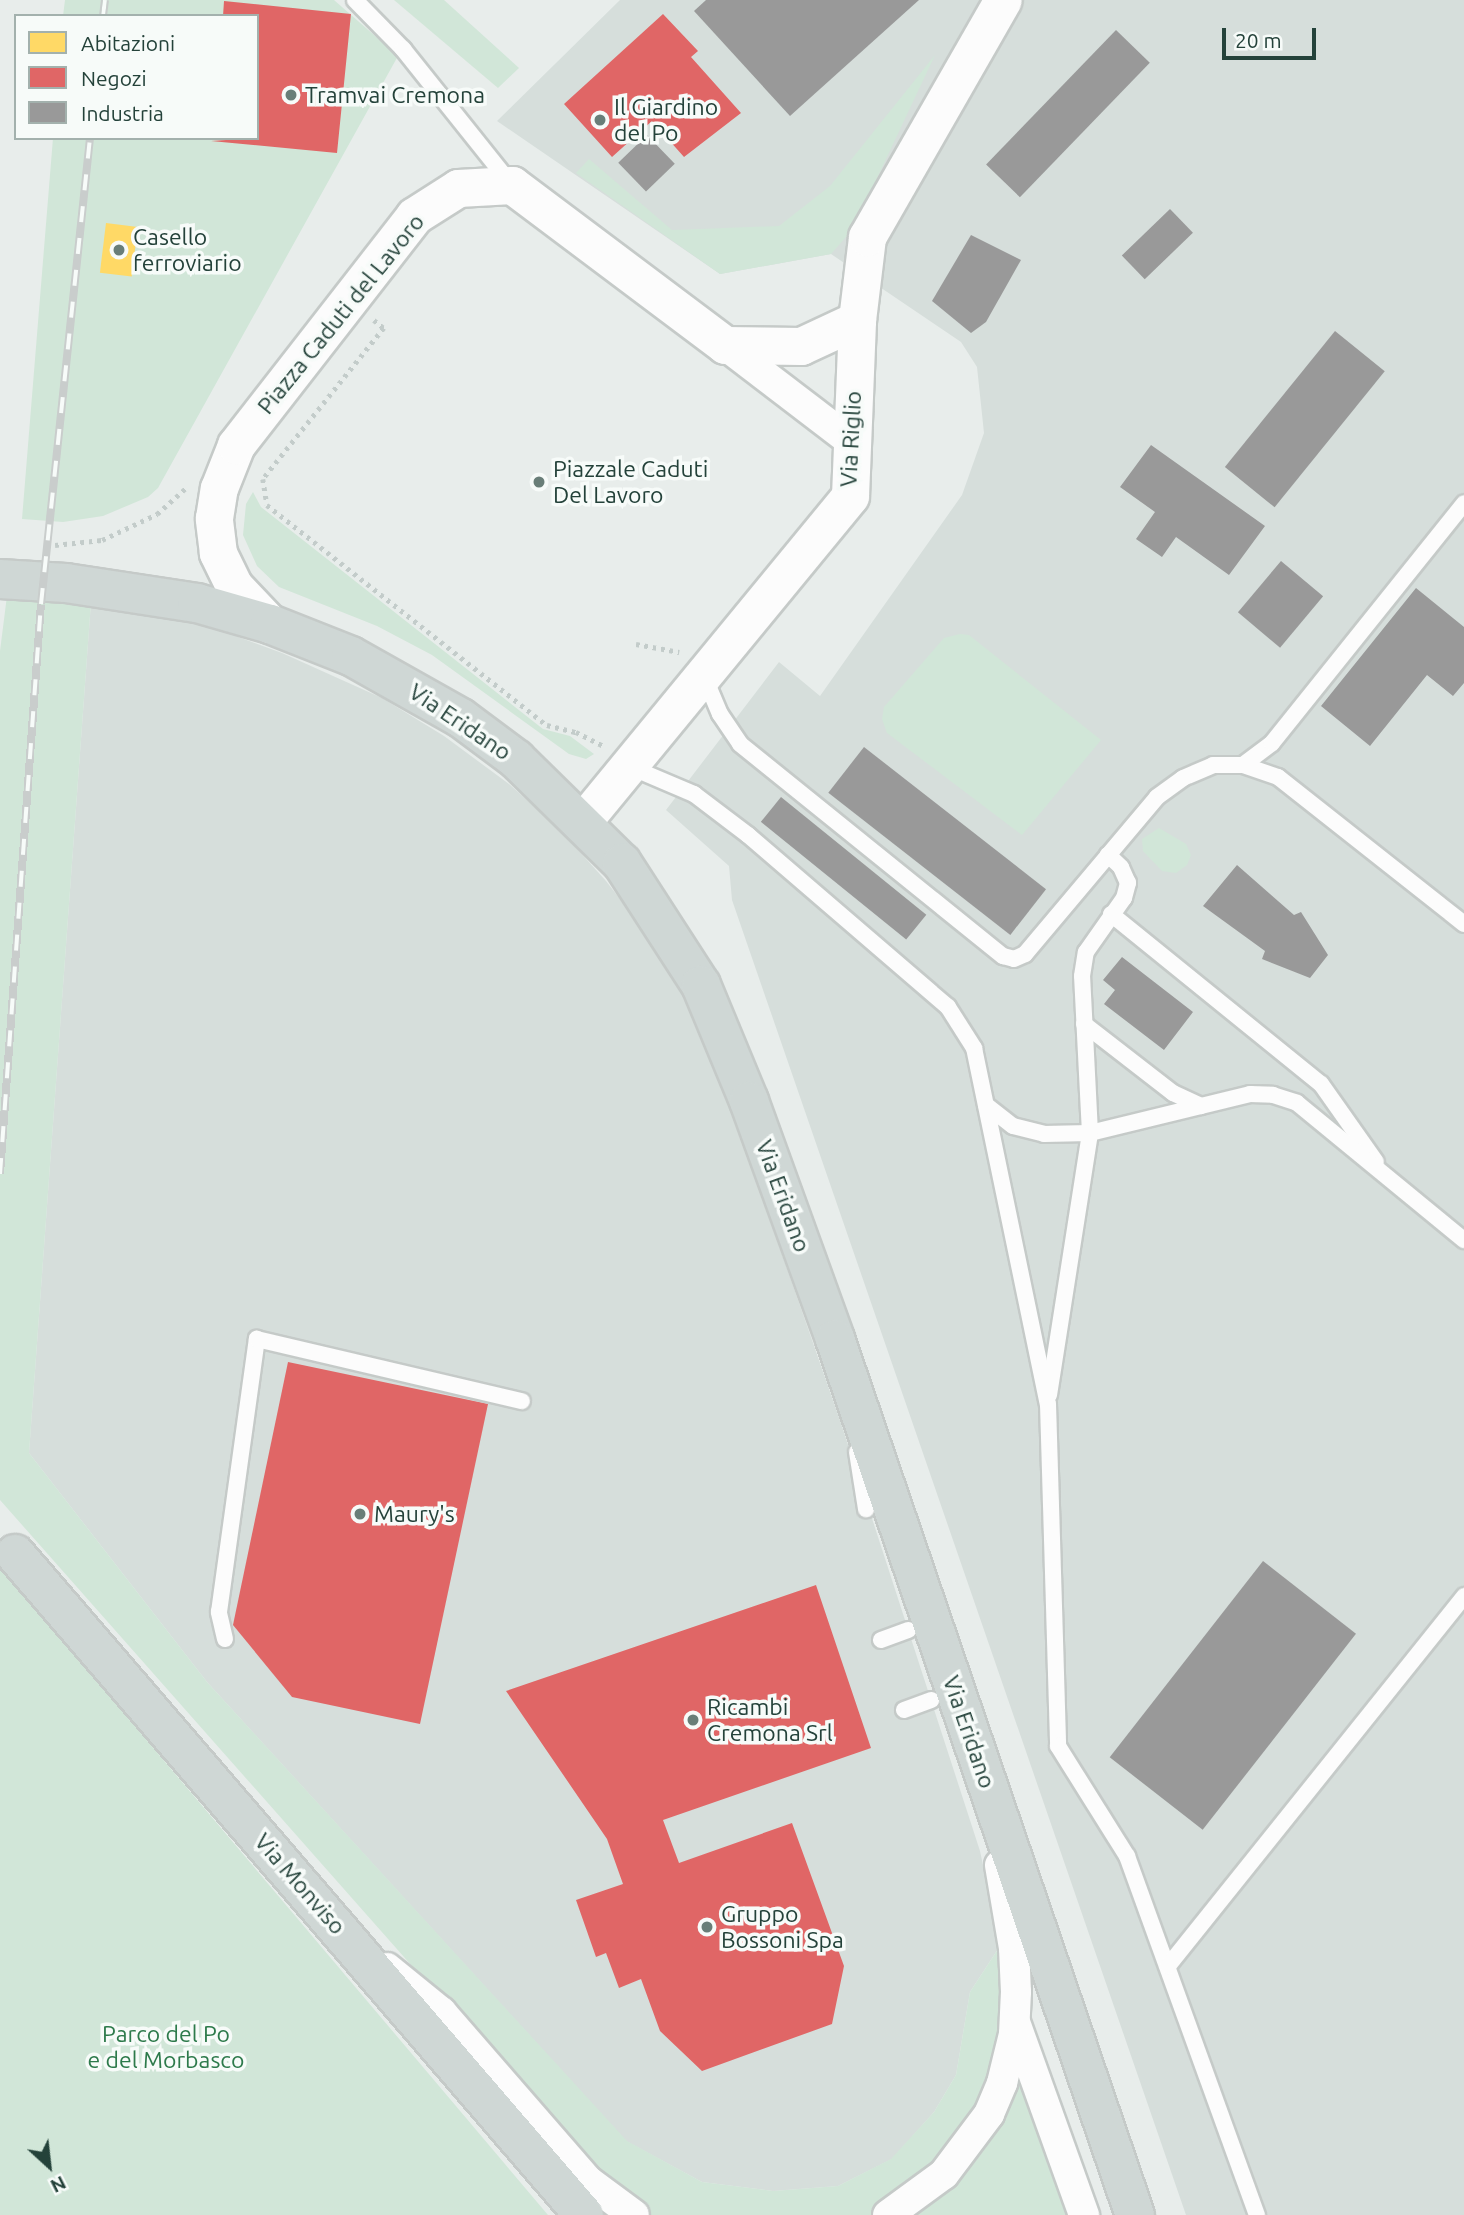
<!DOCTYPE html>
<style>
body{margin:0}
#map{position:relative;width:1464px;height:2215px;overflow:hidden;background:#e8edeb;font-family:Ubuntu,sans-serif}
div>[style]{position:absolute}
.built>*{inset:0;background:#d6dedb}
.green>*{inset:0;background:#d1e6d8}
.homes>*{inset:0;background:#ffd966;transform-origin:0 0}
.shops>*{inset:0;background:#e06666}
.industry>*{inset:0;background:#999;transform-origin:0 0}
.path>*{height:4.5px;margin-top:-2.25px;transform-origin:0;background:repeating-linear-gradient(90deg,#c3ccca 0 3.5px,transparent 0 8.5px)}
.roads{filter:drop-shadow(2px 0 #c5cac8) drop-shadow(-2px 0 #c5cac8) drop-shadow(0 2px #c5cac8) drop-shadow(0 -2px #c5cac8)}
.service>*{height:16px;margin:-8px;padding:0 8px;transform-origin:8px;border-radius:8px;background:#fcfcfc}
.minor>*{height:30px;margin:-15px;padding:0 15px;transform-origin:15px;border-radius:15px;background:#fcfcfc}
.tertiary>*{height:37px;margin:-18.5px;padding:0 18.5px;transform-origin:18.5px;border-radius:18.5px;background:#fcfcfc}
.primary>*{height:38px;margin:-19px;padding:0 19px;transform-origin:19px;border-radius:19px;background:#cfd7d5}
.rail>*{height:8px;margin-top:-4px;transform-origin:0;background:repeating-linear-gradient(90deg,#f7fbf9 0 16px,#c9cdcc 0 32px);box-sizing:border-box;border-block:2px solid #c9cdcc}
.dots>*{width:19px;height:19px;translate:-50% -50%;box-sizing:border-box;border:4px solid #f7fbf9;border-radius:50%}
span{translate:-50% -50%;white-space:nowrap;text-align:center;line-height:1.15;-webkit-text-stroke:7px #f7fbf9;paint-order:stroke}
.poi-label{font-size:23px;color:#24423a}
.left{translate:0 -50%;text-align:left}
.street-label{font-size:23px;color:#24423a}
.park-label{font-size:23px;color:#2d7a4b}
.legend{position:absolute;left:14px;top:14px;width:245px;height:126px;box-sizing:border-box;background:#f7fbf9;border:2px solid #a3b1ad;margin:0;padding:9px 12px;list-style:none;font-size:21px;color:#24423a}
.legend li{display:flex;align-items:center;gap:14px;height:35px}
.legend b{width:35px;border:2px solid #a3b1ad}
.north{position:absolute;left:14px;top:2131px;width:70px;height:70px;-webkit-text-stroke:5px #f7fbf9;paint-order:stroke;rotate:153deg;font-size:19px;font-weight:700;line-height:28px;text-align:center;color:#24423a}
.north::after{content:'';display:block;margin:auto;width:24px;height:32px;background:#24423a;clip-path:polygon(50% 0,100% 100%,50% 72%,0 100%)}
.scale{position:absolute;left:1222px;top:28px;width:94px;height:32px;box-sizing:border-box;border:4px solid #24423a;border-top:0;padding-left:9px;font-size:21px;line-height:24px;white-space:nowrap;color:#24423a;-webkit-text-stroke:5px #f7fbf9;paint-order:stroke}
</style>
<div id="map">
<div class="built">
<i style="clip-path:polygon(620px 0,1464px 0,1464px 2215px,1186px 2215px,732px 900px,729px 866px,666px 810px,779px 662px,820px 696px,962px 495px,984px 433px,977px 367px,961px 342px,831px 254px,720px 274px,497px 121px)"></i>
<i style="clip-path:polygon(91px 602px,168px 611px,282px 653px,382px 698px,444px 736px,509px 784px,560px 830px,606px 881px,689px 988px,841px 1423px,980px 1851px,1000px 1946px,970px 1992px,956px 2075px,934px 2112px,892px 2159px,838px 2186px,773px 2191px,702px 2182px,626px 2141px,207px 1682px,29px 1453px)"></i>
</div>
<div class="green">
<i style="clip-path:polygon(65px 0,334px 0,398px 56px,158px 488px,148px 497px,103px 516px,63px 522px,22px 519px,53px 138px,257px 138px,257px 16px,63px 16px)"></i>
<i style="clip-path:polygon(394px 0,444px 0,519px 68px,498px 88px)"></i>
<i style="clip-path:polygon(935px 55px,853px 229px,831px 254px,720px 274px,576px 173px,589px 159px,672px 230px,779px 226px,830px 186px)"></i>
<i style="clip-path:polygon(253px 492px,261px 507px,543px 729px,570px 736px,594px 754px,586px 759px,569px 754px,432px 655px,377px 626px,279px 587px,257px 566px,243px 535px,246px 504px)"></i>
<i style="clip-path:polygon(10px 572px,91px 602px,29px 1453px,207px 1682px,627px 2141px,702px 2182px,773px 2191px,838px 2186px,891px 2159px,934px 2112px,956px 2075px,970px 1992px,1000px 1946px,1082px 2215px,632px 2215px,0 1500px,0 651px)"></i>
<i style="clip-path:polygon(960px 634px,969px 635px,1101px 740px,1022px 835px,887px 733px,882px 719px,884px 707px,944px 638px)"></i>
<i style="clip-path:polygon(1159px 828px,1186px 844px,1191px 855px,1187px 865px,1176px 873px,1162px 871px,1143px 851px,1142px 839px)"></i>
<i style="clip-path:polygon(0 1569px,73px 1653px,548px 2215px,0 2215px)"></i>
</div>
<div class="homes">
<i style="left:106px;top:223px;width:32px;height:50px;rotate:7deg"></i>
</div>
<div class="shops">
<i style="clip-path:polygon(224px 1px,351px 14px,337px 153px,211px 141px,257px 138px,257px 16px,223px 16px)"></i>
<i style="clip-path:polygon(663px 14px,698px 51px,691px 57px,741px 113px,684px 157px,652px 121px,612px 157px,564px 104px)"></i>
<i style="clip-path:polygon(288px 1362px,488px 1404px,420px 1724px,292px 1697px,233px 1625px)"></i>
<i style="clip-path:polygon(816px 1585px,871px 1748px,663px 1820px,679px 1863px,792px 1823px,844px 1966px,832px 2024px,702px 2071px,660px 2031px,641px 1979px,619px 1988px,606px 1953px,596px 1957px,576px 1900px,623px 1884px,618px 1870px,607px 1839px,506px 1691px)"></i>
</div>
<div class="industry">
<i style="clip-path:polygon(706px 0,919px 0,790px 116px,694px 11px)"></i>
<i style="left:1116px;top:30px;width:47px;height:187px;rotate:44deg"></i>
<i style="left:647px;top:135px;width:40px;height:40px;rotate:46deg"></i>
<i style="left:1170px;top:209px;width:33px;height:67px;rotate:46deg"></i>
<i style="clip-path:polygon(971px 235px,1021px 260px,986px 322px,971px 333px,932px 301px)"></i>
<i style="left:1335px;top:331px;width:64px;height:175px;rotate:39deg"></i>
<i style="clip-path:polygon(1151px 445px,1265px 526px,1229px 575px,1176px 537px,1162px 557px,1136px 539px,1155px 512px,1120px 487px)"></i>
<i style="left:1281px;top:561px;width:55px;height:67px;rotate:40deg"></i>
<i style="clip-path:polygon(1416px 588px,1464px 627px,1464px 683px,1453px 696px,1427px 675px,1370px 746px,1321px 706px)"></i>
<i style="left:864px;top:747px;width:231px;height:58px;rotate:38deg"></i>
<i style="left:781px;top:797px;width:187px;height:32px;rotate:39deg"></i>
<i style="clip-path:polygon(1237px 865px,1294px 915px,1301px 912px,1328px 955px,1310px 978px,1262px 959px,1265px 951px,1203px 906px)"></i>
<i style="clip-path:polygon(1122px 957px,1193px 1012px,1164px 1050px,1104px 1004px,1115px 990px,1103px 980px)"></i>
<i style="left:1263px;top:1561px;width:118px;height:249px;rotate:38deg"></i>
</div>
<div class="path">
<i style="left:374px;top:320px;width:13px;rotate:39deg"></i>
<i style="left:384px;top:328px;width:193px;rotate:128.7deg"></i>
<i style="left:263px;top:479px;width:26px;rotate:81deg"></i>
<i style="left:267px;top:505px;width:356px;rotate:38.2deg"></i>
<i style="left:547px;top:725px;width:30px;rotate:14deg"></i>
<i style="left:576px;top:732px;width:30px;rotate:27deg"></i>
<i style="left:55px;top:545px;width:47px;rotate:-6.1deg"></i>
<i style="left:102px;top:540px;width:61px;rotate:-25.3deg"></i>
<i style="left:157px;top:514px;width:38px;rotate:-42deg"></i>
<i style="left:636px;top:644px;width:44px;rotate:10.5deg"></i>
</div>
<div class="roads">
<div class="service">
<i style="left:355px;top:0;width:69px;rotate:45.6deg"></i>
<i style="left:403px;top:49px;width:170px;rotate:51.4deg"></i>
<i style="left:704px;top:676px;width:41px;rotate:67.2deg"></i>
<i style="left:720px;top:714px;width:36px;rotate:56deg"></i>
<i style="left:740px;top:744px;width:338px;rotate:38.9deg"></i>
<i style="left:1003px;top:956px;width:11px;rotate:15deg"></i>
<i style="left:1014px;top:959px;width:12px;rotate:-24deg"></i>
<i style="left:1025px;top:954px;width:205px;rotate:-49.9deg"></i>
<i style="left:1157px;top:797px;width:32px;rotate:-36deg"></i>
<i style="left:1183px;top:778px;width:33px;rotate:-23deg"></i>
<i style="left:1213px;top:765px;width:30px"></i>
<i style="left:1243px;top:765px;width:37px;rotate:19deg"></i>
<i style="left:1278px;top:777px;width:237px;rotate:38.3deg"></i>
<i style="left:1243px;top:765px;width:36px;rotate:-37deg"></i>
<i style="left:1272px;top:743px;width:307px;rotate:-51.3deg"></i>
<i style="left:628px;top:766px;width:72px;rotate:23deg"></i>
<i style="left:694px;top:794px;width:68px;rotate:37.2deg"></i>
<i style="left:748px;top:835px;width:264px;rotate:40.7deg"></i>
<i style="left:948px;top:1007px;width:49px;rotate:57.6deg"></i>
<i style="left:974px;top:1048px;width:364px;rotate:78.3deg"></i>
<i style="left:1048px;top:1404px;width:342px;rotate:88.3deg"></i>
<i style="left:1058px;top:1746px;width:130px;rotate:57.9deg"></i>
<i style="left:1127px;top:1856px;width:382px;rotate:70.1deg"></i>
<i style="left:1111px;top:914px;width:270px;rotate:39deg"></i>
<i style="left:1321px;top:1084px;width:95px;rotate:54.8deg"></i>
<i style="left:1084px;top:1024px;width:113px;rotate:37.8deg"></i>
<i style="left:1173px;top:1093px;width:31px;rotate:25deg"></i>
<i style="left:986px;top:1105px;width:34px;rotate:38deg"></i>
<i style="left:1013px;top:1126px;width:32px;rotate:14deg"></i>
<i style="left:1044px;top:1134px;width:46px;rotate:-1.2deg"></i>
<i style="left:1090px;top:1133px;width:165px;rotate:-13.7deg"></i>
<i style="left:1250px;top:1094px;width:23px;rotate:2deg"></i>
<i style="left:1273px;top:1095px;width:25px;rotate:18deg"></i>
<i style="left:1297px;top:1103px;width:216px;rotate:39.4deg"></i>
<i style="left:1049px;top:1395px;width:265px;rotate:-81.1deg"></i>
<i style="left:1090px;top:1133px;width:157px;rotate:-92.9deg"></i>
<i style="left:1082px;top:976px;width:24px;rotate:-81deg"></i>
<i style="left:1086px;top:952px;width:66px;rotate:-54.9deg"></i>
<i style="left:1124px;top:898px;width:16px;rotate:-75deg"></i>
<i style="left:1128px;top:883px;width:17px;rotate:-114deg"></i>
<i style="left:1121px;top:867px;width:18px;rotate:-137deg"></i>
<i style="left:857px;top:1452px;width:58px;rotate:81deg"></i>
<i style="left:225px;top:1639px;width:28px;rotate:-103deg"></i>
<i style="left:219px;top:1612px;width:276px;rotate:-82.1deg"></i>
<i style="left:257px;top:1339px;width:272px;rotate:13.2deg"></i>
<i style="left:881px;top:1640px;width:29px;rotate:-20deg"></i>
<i style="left:904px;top:1710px;width:29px;rotate:-20deg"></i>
<i style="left:1168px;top:1966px;width:474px;rotate:-51.3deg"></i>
</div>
<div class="minor">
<i style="left:725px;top:345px;width:160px;rotate:37.4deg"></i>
<i style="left:387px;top:1968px;width:70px;rotate:39.2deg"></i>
<i style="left:441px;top:2012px;width:224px;rotate:49deg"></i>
<i style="left:588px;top:2181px;width:57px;rotate:36.5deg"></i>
<i style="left:1016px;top:2025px;width:202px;rotate:70.3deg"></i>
<i style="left:888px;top:2215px;width:69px;rotate:-36.2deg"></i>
<i style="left:944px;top:2174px;width:75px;rotate:-53.1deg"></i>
<i style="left:989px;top:2114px;width:34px;rotate:-67deg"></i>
<i style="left:1002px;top:2083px;width:50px;rotate:-76.2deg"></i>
<i style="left:1014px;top:2034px;width:42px;rotate:-87.3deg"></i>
<i style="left:1016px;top:1992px;width:44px;rotate:-92.6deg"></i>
<i style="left:1014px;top:1948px;width:84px;rotate:-99.6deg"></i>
</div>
<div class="tertiary">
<i style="left:270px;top:624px;width:52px;rotate:-133.5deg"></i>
<i style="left:234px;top:586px;width:37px;rotate:-116deg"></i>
<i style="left:218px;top:553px;width:35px;rotate:-97deg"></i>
<i style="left:214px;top:518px;width:30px;rotate:-81deg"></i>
<i style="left:219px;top:488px;width:46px;rotate:-68.4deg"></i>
<i style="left:236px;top:445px;width:290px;rotate:-52.1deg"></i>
<i style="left:414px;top:216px;width:52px;rotate:-32.5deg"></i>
<i style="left:458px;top:188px;width:54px;rotate:-3.2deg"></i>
<i style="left:512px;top:185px;width:266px;rotate:36.9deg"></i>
<i style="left:725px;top:345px;width:76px;rotate:0.8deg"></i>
<i style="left:801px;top:346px;width:62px;rotate:-24.9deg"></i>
<i style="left:584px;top:820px;width:419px;rotate:-50.6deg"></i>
<i style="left:850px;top:496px;width:176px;rotate:-87.7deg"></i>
<i style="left:857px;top:320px;width:84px;rotate:-83.1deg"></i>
<i style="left:867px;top:237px;width:273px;rotate:-60.2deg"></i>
</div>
<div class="primary">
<i style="left:0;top:579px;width:66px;rotate:3.5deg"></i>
<i style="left:66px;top:583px;width:133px;rotate:8.7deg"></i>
<i style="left:197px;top:603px;width:76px;rotate:16deg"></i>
<i style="left:270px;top:624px;width:87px;rotate:21.6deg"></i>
<i style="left:351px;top:656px;width:126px;rotate:29.4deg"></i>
<i style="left:461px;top:718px;width:69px;rotate:36.7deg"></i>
<i style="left:516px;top:759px;width:148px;rotate:44.5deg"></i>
<i style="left:622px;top:863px;width:145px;rotate:57.1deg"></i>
<i style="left:701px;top:985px;width:126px;rotate:67.5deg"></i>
<i style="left:749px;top:1101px;width:253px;rotate:70.1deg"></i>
<i style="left:835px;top:1339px;width:926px;rotate:71.1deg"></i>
<i style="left:15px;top:1554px;width:872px;rotate:49.28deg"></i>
</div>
</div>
<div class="rail">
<i style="left:103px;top:16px;width:16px;rotate:-83deg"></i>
<i style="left:0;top:1174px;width:571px;rotate:-85.89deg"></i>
<i style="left:41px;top:604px;width:469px;rotate:-84deg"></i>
</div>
<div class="dots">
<i style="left:291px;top:95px;background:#697e78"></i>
<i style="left:600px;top:120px;background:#697e78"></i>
<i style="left:119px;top:250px;background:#697e78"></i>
<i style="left:539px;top:482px;background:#697e78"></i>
<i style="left:360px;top:1514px;background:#697e78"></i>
<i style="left:693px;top:1720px;background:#697e78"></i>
<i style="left:707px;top:1927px;background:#697e78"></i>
</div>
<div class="poi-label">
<span class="left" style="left:305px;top:95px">Tramvai Cremona</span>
<span class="left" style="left:614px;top:120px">Il Giardino<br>del Po</span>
<span class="left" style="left:133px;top:250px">Casello<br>ferroviario</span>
<span class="left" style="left:553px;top:482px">Piazzale Caduti<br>Del Lavoro</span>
<span class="left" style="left:374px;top:1514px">Maury's</span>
<span class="left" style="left:707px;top:1720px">Ricambi<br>Cremona Srl</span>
<span class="left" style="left:721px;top:1927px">Gruppo<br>Bossoni Spa</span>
</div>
<div class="street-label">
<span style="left:341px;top:314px;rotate:-51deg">Piazza Caduti del Lavoro</span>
<span style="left:851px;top:439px;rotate:-87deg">Via Riglio</span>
<span style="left:460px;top:722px;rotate:34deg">Via Eridano</span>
<span style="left:783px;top:1196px;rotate:70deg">Via Eridano</span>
<span style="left:969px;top:1732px;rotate:71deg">Via Eridano</span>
<span style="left:300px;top:1884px;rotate:49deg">Via Monviso</span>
</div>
<div class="park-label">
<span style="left:166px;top:2047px">Parco del Po<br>e del Morbasco</span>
</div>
<ul class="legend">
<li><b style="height:19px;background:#ffd966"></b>Abitazioni</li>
<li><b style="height:19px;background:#e06666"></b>Negozi</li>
<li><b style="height:19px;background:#999"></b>Industria</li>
</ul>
<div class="north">N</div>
<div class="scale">20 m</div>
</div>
